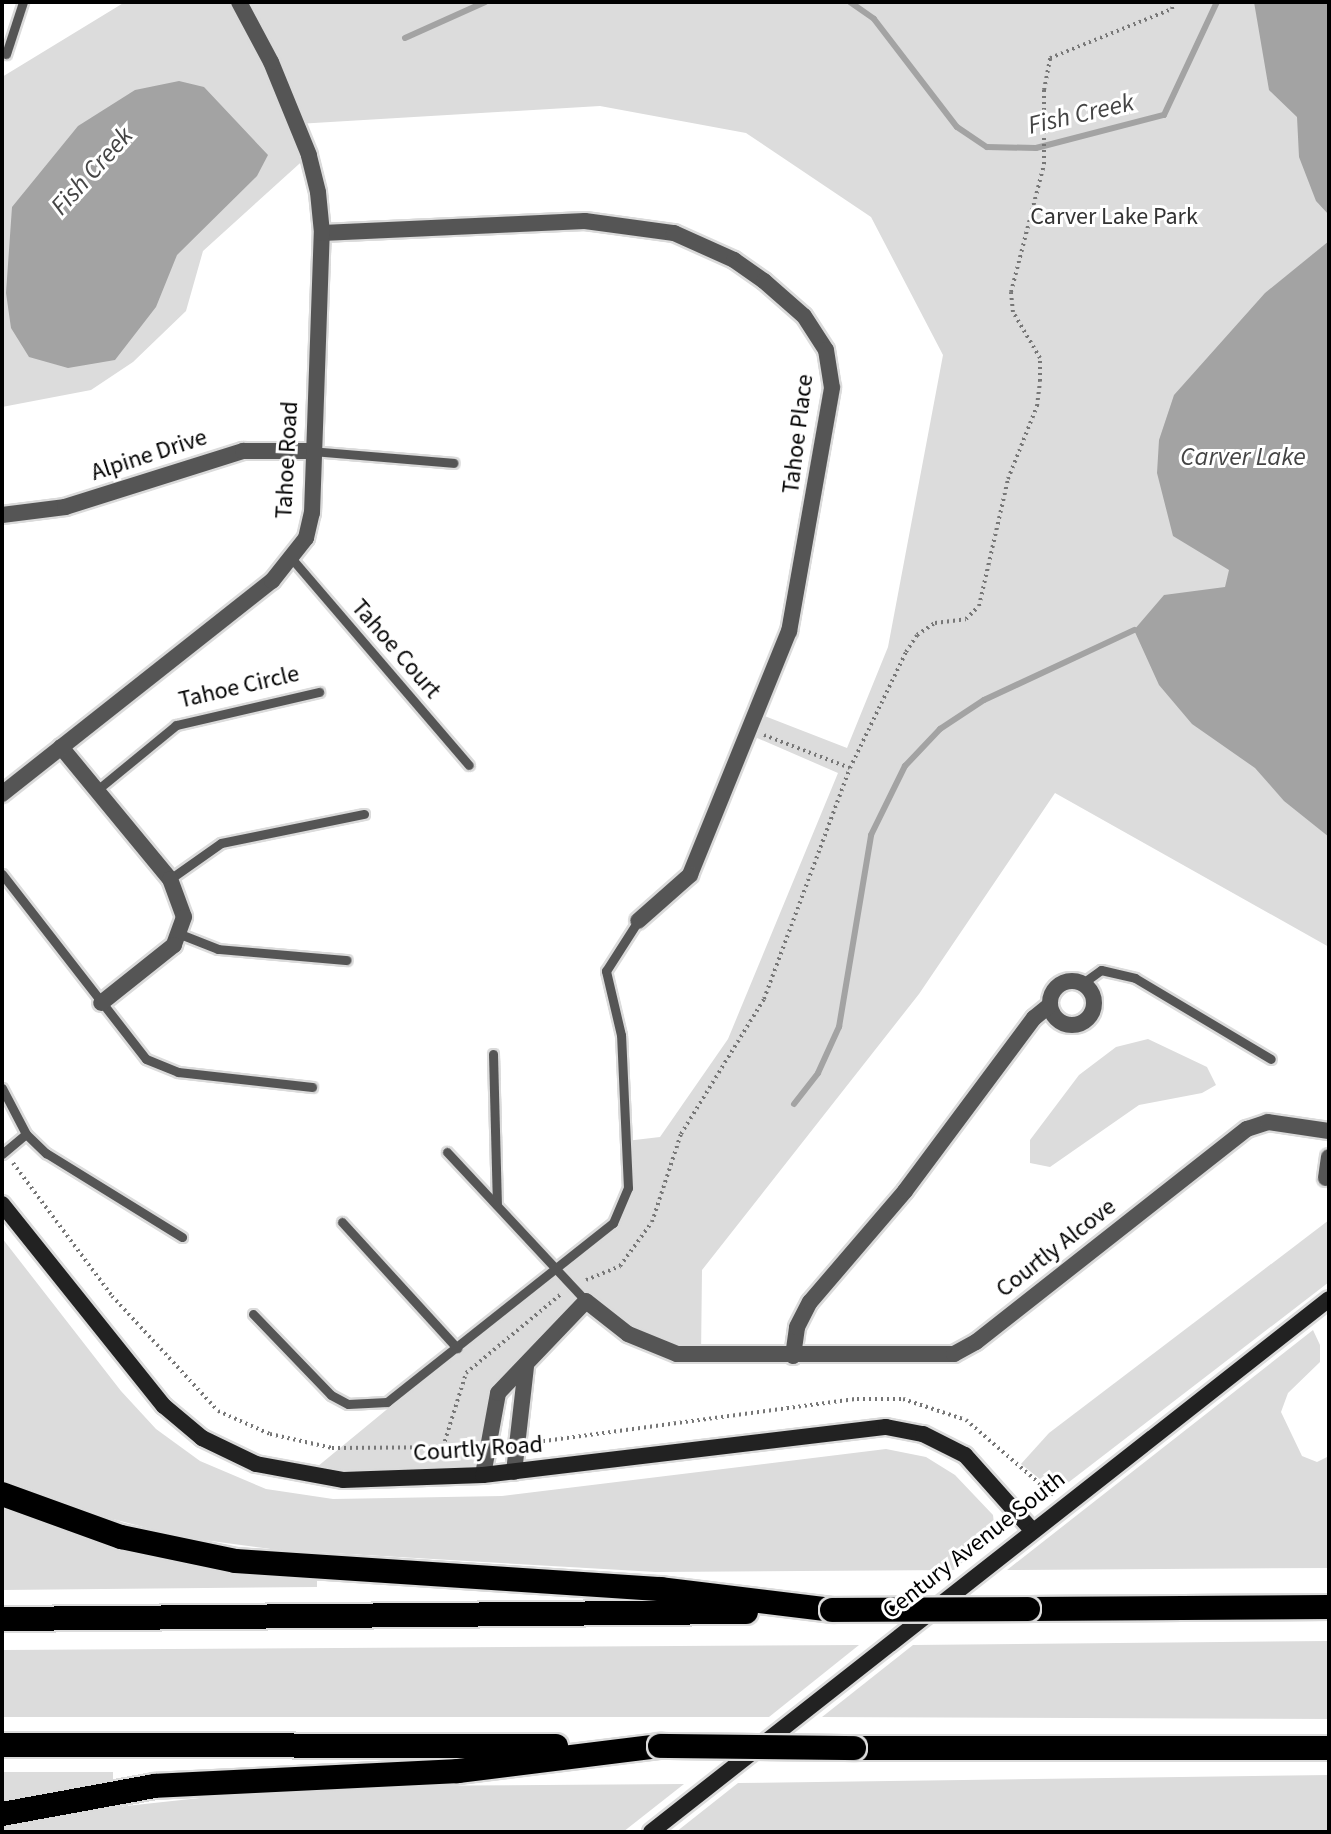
<!DOCTYPE html>
<style>
body{margin:0}
#map{position:relative;width:1331px;height:1834px;overflow:hidden;background:#fff;font-family:"Source Sans 3",sans-serif}
div>[style]{position:absolute}
.green>*{inset:0;background:#dcdcdc}
.water>*{inset:0;background:#a3a3a3}
.stream>*{height:6px;margin:-3px;padding:0 3px;transform-origin:3px;border-radius:3px;background:#a3a3a3}
.path>*{height:4px;margin-top:-2px;transform-origin:0;background:repeating-linear-gradient(90deg,#777 0 2px,transparent 0 6px)}
.roads{filter:drop-shadow(2px 0 #dbdbdb) drop-shadow(-2px 0 #dbdbdb) drop-shadow(0 2px #dbdbdb) drop-shadow(0 -2px #dbdbdb)}
.lane>*{height:9px;margin:-4.5px;padding:0 4.5px;transform-origin:4.5px;border-radius:4.5px;background:#555}
.street>*{height:16px;margin:-8px;padding:0 8px;transform-origin:8px;border-radius:8px;background:#555}
.street>.ring{margin:-8px;padding:0;box-sizing:content-box;background:none;border:16px solid #555;border-radius:50%}
.secondary>*{height:16px;margin:-8px;padding:0 8px;transform-origin:8px;border-radius:8px;background:#222}
.highway>*{height:24px;margin:-12px;padding:0 12px;transform-origin:12px;border-radius:12px;background:#000}
.bridges{filter:drop-shadow(2px 0 #dbdbdb) drop-shadow(-2px 0 #dbdbdb) drop-shadow(0 2px #dbdbdb) drop-shadow(0 -2px #dbdbdb)}
.highway-bridge>*{height:24px;margin:-12px;padding:0 12px;transform-origin:12px;border-radius:12px;background:#000}
span{translate:-50% -50%;white-space:nowrap;text-align:center;line-height:1.15;-webkit-text-stroke:6px #fff;paint-order:stroke}
.park-label{font-size:24px;color:#333}
.street-label{font-size:24px;color:#000}
.water-label{font-size:26px;color:#444;font-style:italic}
.frame{position:absolute;inset:0;border:4px solid #000;pointer-events:none}
</style>
<div id="map">
<div class="green">
<i style="clip-path:polygon(125px 2px,1329px 2px,1329px 947px,1055px 793px,919px 994px,702px 1270px,701px 1357px,677px 1354px,585px 1301px,498px 1393px,483px 1475px,306px 1476px,613px 1223px,628px 1188px,626px 1141px,660px 1137px,728px 1039px,838px 773px,748px 734px,757px 713px,847px 748px,888px 647px,943px 355px,871px 217px,746px 133px,600px 106px,297px 124px,309px 155px,203px 251px,186px 311px,133px 362px,91px 390px,2px 407px,2px 77px)"></i>
<i style="clip-path:polygon(1148px 1039px,1207px 1067px,1216px 1085px,1202px 1093px,1139px 1105px,1050px 1167px,1030px 1163px,1030px 1140px,1079px 1075px,1116px 1047px)"></i>
<i style="clip-path:polygon(1329px 1220px,1329px 1282px,1056px 1492px,1021px 1464px,1049px 1433px)"></i>
<i style="clip-path:polygon(2px 1238px,121px 1391px,156px 1429px,200px 1461px,266px 1489px,333px 1499px,502px 1496px,886px 1449px,926px 1457px,955px 1475px,993px 1515px,995px 1532px,954px 1570px,656px 1572px,278px 1550px,181px 1537px,109px 1518px,2px 1479px)"></i>
<i style="clip-path:polygon(1313px 1330px,1320px 1345px,1320px 1362px,1288px 1393px,1281px 1412px,1302px 1456px,1317px 1462px,1329px 1456px,1329px 1568px,1007px 1570px)"></i>
<i style="clip-path:polygon(2px 1507px,147px 1556px,317px 1580px,317px 1587px,2px 1590px)"></i>
<i style="clip-path:polygon(1329px 1641px,1329px 1719px,822px 1717px,913px 1645px)"></i>
<i style="clip-path:polygon(859px 1645px,769px 1717px,2px 1717px,2px 1650px)"></i>
<i style="clip-path:polygon(2px 1772px,113px 1772px,113px 1780px,2px 1801px)"></i>
<i style="clip-path:polygon(1329px 1775px,1329px 1832px,676px 1832px,738px 1783px)"></i>
<i style="clip-path:polygon(684px 1784px,623px 1832px,2px 1832px,2px 1827px,80px 1811px,246px 1793px,380px 1786px)"></i>
</div>
<div class="water">
<i style="clip-path:polygon(1254px 2px,1329px 2px,1329px 215px,1316px 201px,1299px 157px,1297px 117px,1269px 90px)"></i>
<i style="clip-path:polygon(179px 81px,204px 87px,268px 155px,257px 176px,177px 255px,156px 307px,115px 360px,68px 368px,29px 357px,11px 328px,6px 293px,12px 207px,78px 126px,135px 90px)"></i>
<i style="clip-path:polygon(1329px 241px,1329px 837px,1284px 801px,1255px 768px,1192px 724px,1159px 685px,1134px 630px,1164px 595px,1225px 587px,1229px 570px,1173px 536px,1157px 473px,1159px 440px,1174px 395px,1265px 293px)"></i>
</div>
<div class="stream">
<i style="left:850px;top:2px;width:29px;rotate:35deg"></i>
<i style="left:874px;top:19px;width:136px;rotate:52.5deg"></i>
<i style="left:957px;top:127px;width:36px;rotate:34deg"></i>
<i style="left:987px;top:147px;width:49px;rotate:1.2deg"></i>
<i style="left:1036px;top:148px;width:132px;rotate:-14.5deg"></i>
<i style="left:1164px;top:115px;width:125px;rotate:-64.9deg"></i>
<i style="left:405px;top:38px;width:88px;rotate:-24.2deg"></i>
<i style="left:794px;top:1104px;width:39px;rotate:-52deg"></i>
<i style="left:818px;top:1073px;width:51px;rotate:-65.5deg"></i>
<i style="left:839px;top:1027px;width:195px;rotate:-80.5deg"></i>
<i style="left:871px;top:835px;width:77px;rotate:-63.8deg"></i>
<i style="left:905px;top:766px;width:51px;rotate:-46.6deg"></i>
<i style="left:940px;top:729px;width:53px;rotate:-33.4deg"></i>
<i style="left:984px;top:700px;width:166px;rotate:-25deg"></i>
</div>
<div class="path">
<i style="left:764px;top:735px;width:92px;rotate:21deg"></i>
<i style="left:13px;top:1163px;width:166px;rotate:53.3deg"></i>
<i style="left:112px;top:1296px;width:156px;rotate:47.3deg"></i>
<i style="left:218px;top:1411px;width:57px;rotate:23.9deg"></i>
<i style="left:270px;top:1434px;width:64px;rotate:12.7deg"></i>
<i style="left:332px;top:1448px;width:140px;rotate:-0.4deg"></i>
<i style="left:586px;top:1280px;width:37px;rotate:-22deg"></i>
<i style="left:620px;top:1266px;width:54px;rotate:-54deg"></i>
<i style="left:652px;top:1222px;width:93px;rotate:-71.8deg"></i>
<i style="left:681px;top:1134px;width:158px;rotate:-58.4deg"></i>
<i style="left:764px;top:999px;width:246px;rotate:-69.6deg"></i>
<i style="left:850px;top:768px;width:129px;rotate:-64.2deg"></i>
<i style="left:906px;top:652px;width:20px;rotate:-57deg"></i>
<i style="left:917px;top:635px;width:22px;rotate:-34deg"></i>
<i style="left:935px;top:623px;width:31px;rotate:-7deg"></i>
<i style="left:966px;top:619px;width:18px;rotate:-45deg"></i>
<i style="left:979px;top:606px;width:130px;rotate:-77.1deg"></i>
<i style="left:1008px;top:479px;width:79px;rotate:-68.3deg"></i>
<i style="left:1037px;top:406px;width:25px;rotate:-83deg"></i>
<i style="left:1040px;top:381px;width:23px;rotate:-90deg"></i>
<i style="left:1040px;top:358px;width:53px;rotate:-120.4deg"></i>
<i style="left:1013px;top:312px;width:20px;rotate:-96deg"></i>
<i style="left:1011px;top:292px;width:132px;rotate:-75.5deg"></i>
<i style="left:1044px;top:164px;width:74px;rotate:-90deg"></i>
<i style="left:1044px;top:90px;width:33px;rotate:-79deg"></i>
<i style="left:1050px;top:58px;width:131px;rotate:-21.9deg"></i>
<i style="left:1172px;top:9px;width:7px;rotate:-74deg"></i>
<i style="left:537px;top:1442px;width:323px;rotate:-7.7deg"></i>
<i style="left:857px;top:1399px;width:46px"></i>
<i style="left:903px;top:1399px;width:66px;rotate:18.4deg"></i>
<i style="left:966px;top:1420px;width:115px;rotate:40.8deg"></i>
<i style="left:443px;top:1447px;width:77px;rotate:-72.7deg"></i>
<i style="left:466px;top:1373px;width:124px;rotate:-39.7deg"></i>
</div>
<div class="roads">
<div class="lane">
<i style="left:6px;top:54px;width:55px;rotate:-71.9deg"></i>
<i style="left:311px;top:451px;width:143px;rotate:4.8deg"></i>
<i style="left:293px;top:560px;width:270px;rotate:49.4deg"></i>
<i style="left:97px;top:790px;width:102px;rotate:-39.4deg"></i>
<i style="left:176px;top:725px;width:147px;rotate:-13deg"></i>
<i style="left:2px;top:874px;width:234px;rotate:52.1deg"></i>
<i style="left:146px;top:1059px;width:35px;rotate:22deg"></i>
<i style="left:178px;top:1072px;width:135px;rotate:6.4deg"></i>
<i style="left:170px;top:879px;width:62px;rotate:-35.2deg"></i>
<i style="left:221px;top:843px;width:146px;rotate:-11.5deg"></i>
<i style="left:180px;top:934px;width:41px;rotate:21.5deg"></i>
<i style="left:218px;top:949px;width:129px;rotate:4.9deg"></i>
<i style="left:1083px;top:983px;width:22px;rotate:-36deg"></i>
<i style="left:1101px;top:970px;width:35px;rotate:13deg"></i>
<i style="left:1135px;top:978px;width:158px;rotate:30.8deg"></i>
<i style="left:493px;top:1054px;width:151px;rotate:88.5deg"></i>
<i style="left:2px;top:1088px;width:52px;rotate:62.4deg"></i>
<i style="left:26px;top:1134px;width:28px;rotate:44deg"></i>
<i style="left:46px;top:1153px;width:160px;rotate:31.7deg"></i>
<i style="left:447px;top:1152px;width:204px;rotate:47deg"></i>
<i style="left:2px;top:1154px;width:31px;rotate:-40deg"></i>
<i style="left:342px;top:1222px;width:171px;rotate:47.6deg"></i>
<i style="left:253px;top:1314px;width:112px;rotate:46.1deg"></i>
<i style="left:331px;top:1395px;width:19px;rotate:28deg"></i>
<i style="left:348px;top:1404px;width:39px;rotate:-3deg"></i>
<i style="left:387px;top:1402px;width:288px;rotate:-38.4deg"></i>
<i style="left:613px;top:1223px;width:38px;rotate:-67deg"></i>
<i style="left:628px;top:1188px;width:153px;rotate:-92.6deg"></i>
<i style="left:621px;top:1035px;width:66px;rotate:-103.2deg"></i>
<i style="left:606px;top:971px;width:59px;rotate:-57.4deg"></i>
</div>
<div class="street">
<i style="left:322px;top:233px;width:263px;rotate:-2.6deg"></i>
<i style="left:585px;top:221px;width:90px;rotate:7.7deg"></i>
<i style="left:674px;top:233px;width:66px;rotate:24.2deg"></i>
<i style="left:734px;top:260px;width:37px;rotate:35deg"></i>
<i style="left:764px;top:281px;width:53px;rotate:41.2deg"></i>
<i style="left:804px;top:316px;width:40px;rotate:57.1deg"></i>
<i style="left:826px;top:350px;width:38px;rotate:81deg"></i>
<i style="left:832px;top:388px;width:247px;rotate:100deg"></i>
<i style="left:789px;top:631px;width:263px;rotate:112.1deg"></i>
<i style="left:690px;top:875px;width:69px;rotate:138.5deg"></i>
<i style="left:2px;top:515px;width:64px;rotate:-7.2deg"></i>
<i style="left:65px;top:507px;width:187px;rotate:-17.5deg"></i>
<i style="left:243px;top:451px;width:68px"></i>
<i style="left:61px;top:747px;width:171px;rotate:50.5deg"></i>
<i style="left:170px;top:879px;width:40px;rotate:69.8deg"></i>
<i style="left:184px;top:917px;width:30px;rotate:110deg"></i>
<i style="left:174px;top:945px;width:93px;rotate:141.5deg"></i>
<i style="left:2px;top:794px;width:344px;rotate:-38.3deg"></i>
<i style="left:272px;top:581px;width:55px;rotate:-51.7deg"></i>
<i style="left:306px;top:538px;width:26px;rotate:-77deg"></i>
<i style="left:312px;top:513px;width:280px;rotate:-88deg"></i>
<i style="left:322px;top:233px;width:41px;rotate:-95.6deg"></i>
<i style="left:318px;top:192px;width:38px;rotate:-104deg"></i>
<i style="left:309px;top:155px;width:100px;rotate:-112.2deg"></i>
<i style="left:271px;top:62px;width:68px;rotate:-118.1deg"></i>
<i class="ring" style="left:1050px;top:981px;width:28px;height:28px"></i>
<i style="left:1326px;top:1178px;width:21px;rotate:-82deg"></i>
<i style="left:793px;top:1356px;width:29px;rotate:-82deg"></i>
<i style="left:797px;top:1327px;width:28px;rotate:-63deg"></i>
<i style="left:810px;top:1302px;width:146px;rotate:-49.4deg"></i>
<i style="left:905px;top:1191px;width:216px;rotate:-53.3deg"></i>
<i style="left:1034px;top:1018px;width:19px;rotate:-39deg"></i>
<i style="left:514px;top:1472px;width:106px;rotate:-83.5deg"></i>
<i style="left:483px;top:1475px;width:83px;rotate:-79.6deg"></i>
<i style="left:498px;top:1393px;width:127px;rotate:-46.3deg"></i>
<i style="left:586px;top:1301px;width:53px;rotate:38.2deg"></i>
<i style="left:628px;top:1334px;width:53px;rotate:22.2deg"></i>
<i style="left:677px;top:1354px;width:277px"></i>
<i style="left:954px;top:1354px;width:25px;rotate:-29deg"></i>
<i style="left:976px;top:1342px;width:345px;rotate:-38.2deg"></i>
<i style="left:1247px;top:1129px;width:22px;rotate:-18deg"></i>
<i style="left:1268px;top:1122px;width:62px;rotate:8.4deg"></i>
</div>
<div class="secondary">
<i style="left:2px;top:1204px;width:259px;rotate:51.3deg"></i>
<i style="left:164px;top:1406px;width:50px;rotate:40.1deg"></i>
<i style="left:202px;top:1438px;width:60px;rotate:25.7deg"></i>
<i style="left:256px;top:1464px;width:88px;rotate:10.4deg"></i>
<i style="left:343px;top:1480px;width:140px;rotate:-2deg"></i>
<i style="left:483px;top:1475px;width:406px;rotate:-6.8deg"></i>
<i style="left:886px;top:1427px;width:38px;rotate:11deg"></i>
<i style="left:923px;top:1434px;width:47px;rotate:26.6deg"></i>
<i style="left:965px;top:1455px;width:99px;rotate:48.3deg"></i>
<i style="left:651px;top:1832px;width:862px;rotate:-38.17deg"></i>
</div>
<div class="highway">
<i style="left:2px;top:1494px;width:127px;rotate:19.9deg"></i>
<i style="left:121px;top:1537px;width:117px;rotate:11.8deg"></i>
<i style="left:236px;top:1561px;width:426px;rotate:3.8deg"></i>
<i style="left:661px;top:1589px;width:172px;rotate:7deg"></i>
<i style="left:1028px;top:1609px;width:301px;rotate:-0.4deg"></i>
<i style="left:2px;top:1619px;width:744px;rotate:-0.54deg"></i>
<i style="left:2px;top:1745px;width:554px;rotate:0.1deg"></i>
<i style="left:854px;top:1748px;width:475px"></i>
<i style="left:2px;top:1814px;width:155px;rotate:-10.4deg"></i>
<i style="left:154px;top:1786px;width:304px;rotate:-2.8deg"></i>
<i style="left:458px;top:1771px;width:204px;rotate:-7.1deg"></i>
</div>
</div>
<div class="bridges">
<div class="highway-bridge">
<i style="left:832px;top:1610px;width:196px;rotate:-0.3deg"></i>
<i style="left:660px;top:1746px;width:194px;rotate:0.6deg"></i>
</div>
</div>
<div class="park-label">
<span style="left:1114px;top:217px">Carver Lake Park</span>
</div>
<div class="street-label">
<span style="left:798px;top:434px;rotate:-83deg">Tahoe Place</span>
<span style="left:149px;top:455px;rotate:-18deg">Alpine Drive</span>
<span style="left:287px;top:460px;rotate:-87deg">Tahoe Road</span>
<span style="left:396px;top:649px;rotate:49deg">Tahoe Court</span>
<span style="left:239px;top:687px;rotate:-13deg">Tahoe Circle</span>
<span style="left:1056px;top:1248px;rotate:-38deg">Courtly Alcove</span>
<span style="left:478px;top:1449px;rotate:-4deg">Courtly Road</span>
<span style="left:974px;top:1545px;rotate:-38deg">Century Avenue South</span>
</div>
<div class="water-label">
<span style="left:1081px;top:114px;rotate:-13deg">Fish Creek</span>
<span style="left:92px;top:171px;rotate:-48deg">Fish Creek</span>
<span style="left:1243px;top:457px">Carver Lake</span>
</div>
<div class="frame"></div>
</div>
